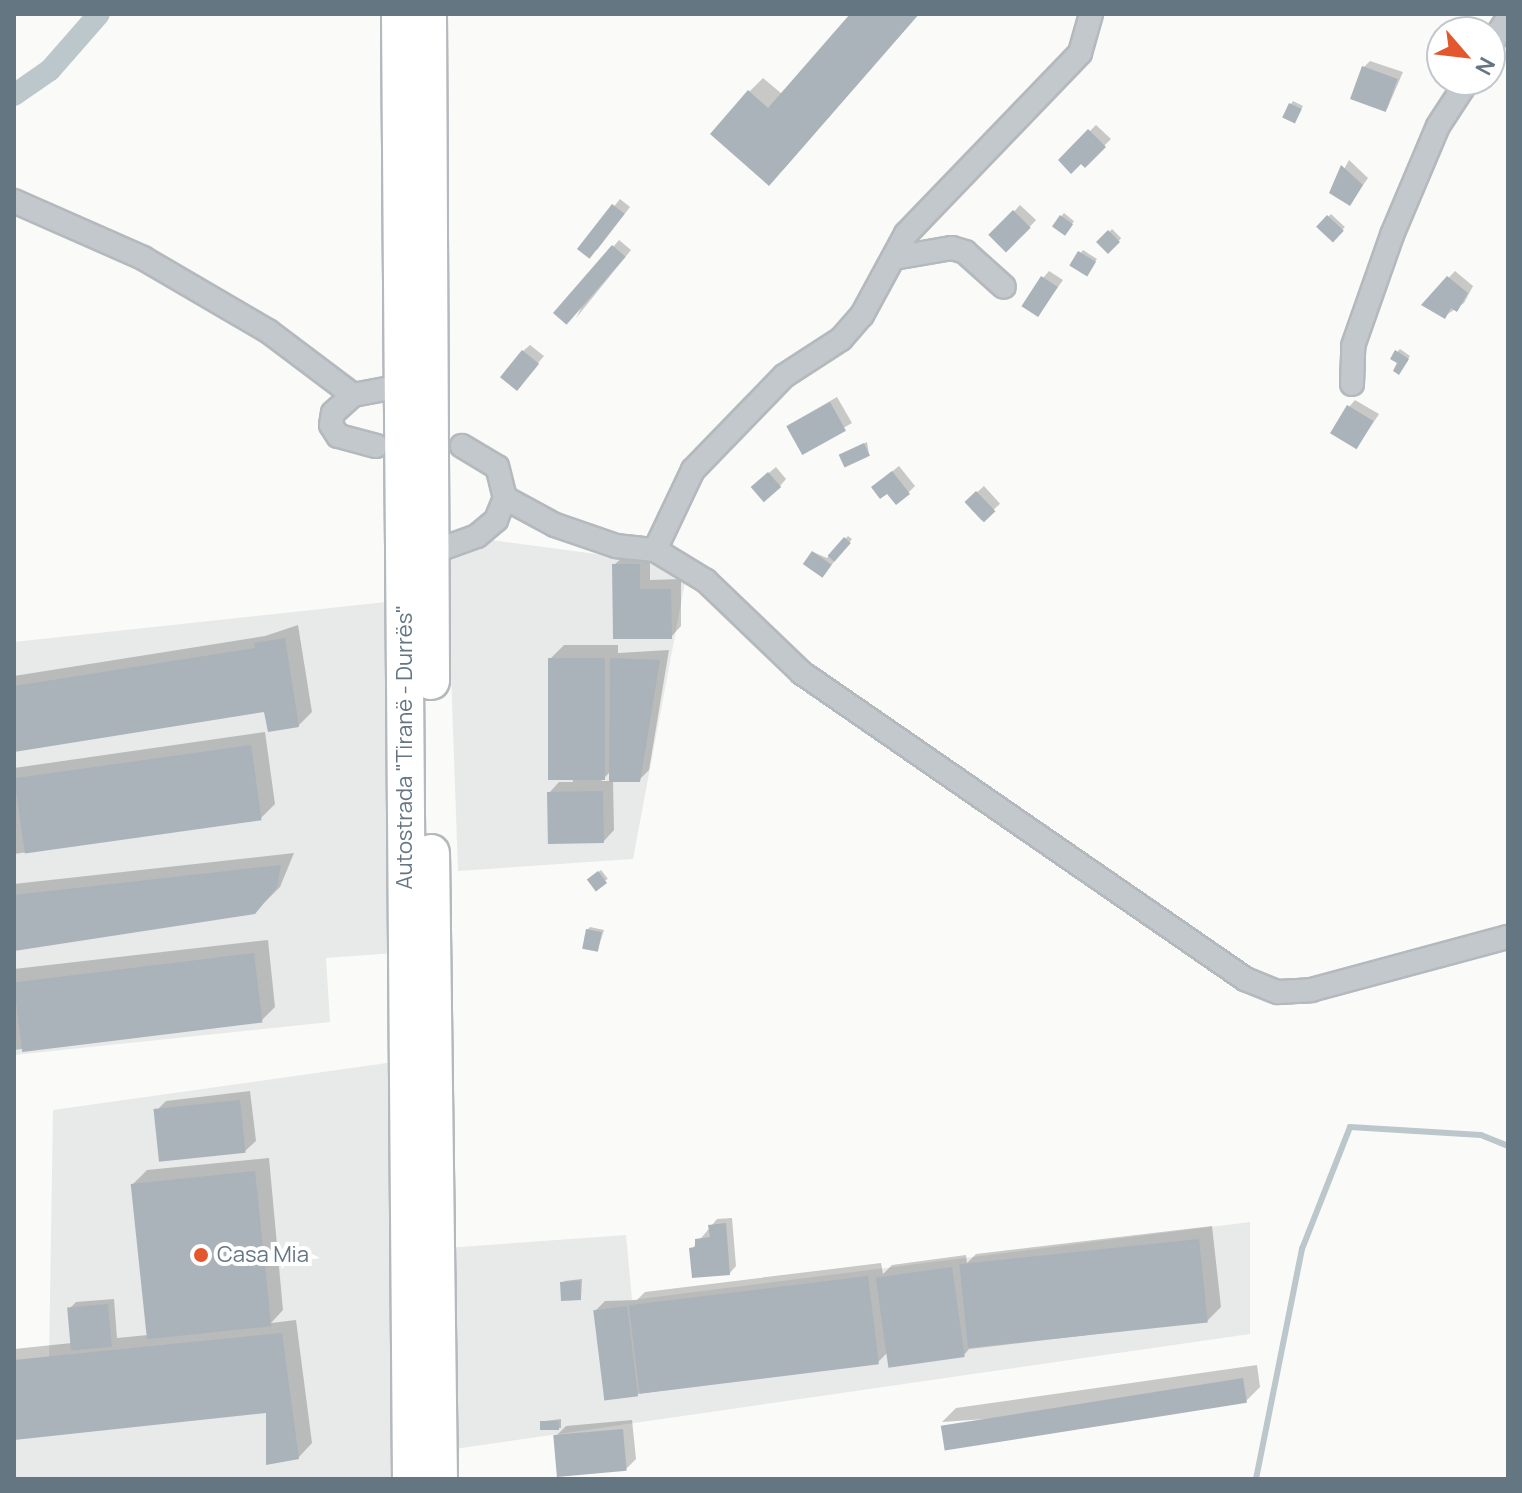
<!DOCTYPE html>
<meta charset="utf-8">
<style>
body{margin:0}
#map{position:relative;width:1522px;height:1493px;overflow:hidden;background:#fafaf8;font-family:Manrope,sans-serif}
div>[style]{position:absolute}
.built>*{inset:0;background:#e8e9e9}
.shadow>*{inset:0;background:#0003;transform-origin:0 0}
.stream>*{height:6px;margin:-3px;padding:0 3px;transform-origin:3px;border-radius:3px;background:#bbc7cb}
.canal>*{height:22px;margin:-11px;padding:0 11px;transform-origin:11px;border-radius:11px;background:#bbc7cb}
.building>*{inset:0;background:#aab3b9;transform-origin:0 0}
.roads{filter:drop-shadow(2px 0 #b4b9bd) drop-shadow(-2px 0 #b4b9bd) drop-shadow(0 2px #b4b9bd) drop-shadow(0 -2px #b4b9bd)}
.minor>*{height:22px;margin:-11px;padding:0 11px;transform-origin:11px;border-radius:11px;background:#c3c8cc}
.trunk>*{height:36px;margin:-18px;padding:0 18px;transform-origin:18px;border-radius:18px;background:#fff}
.dots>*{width:22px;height:22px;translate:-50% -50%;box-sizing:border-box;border:4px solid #fff;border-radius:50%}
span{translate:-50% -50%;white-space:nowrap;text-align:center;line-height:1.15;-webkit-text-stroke:8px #fff;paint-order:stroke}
.street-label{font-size:22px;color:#657683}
.poi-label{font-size:22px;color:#657683}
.left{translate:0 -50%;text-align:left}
.frame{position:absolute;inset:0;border:16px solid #657683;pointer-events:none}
.north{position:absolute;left:1426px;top:16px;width:80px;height:80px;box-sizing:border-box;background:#fff;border:2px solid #c1c8cd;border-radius:50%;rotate:118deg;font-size:22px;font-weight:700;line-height:32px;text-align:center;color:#657683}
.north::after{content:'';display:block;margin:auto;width:28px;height:36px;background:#e4572e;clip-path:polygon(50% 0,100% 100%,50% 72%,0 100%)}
</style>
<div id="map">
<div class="built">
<i style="clip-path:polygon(491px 540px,649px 561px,685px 582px,633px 859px,458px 871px,447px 561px)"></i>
<i style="clip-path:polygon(386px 602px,395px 953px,326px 958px,330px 1022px,14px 1055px,14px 642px)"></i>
<i style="clip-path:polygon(394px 1062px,401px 1479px,14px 1479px,14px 1363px,49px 1359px,53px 1110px)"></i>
<i style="clip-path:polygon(1250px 1222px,1250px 1334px,455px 1449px,446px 1248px,626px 1235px,632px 1300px)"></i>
</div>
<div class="shadow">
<i style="clip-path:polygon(852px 14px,919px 14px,783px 170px,749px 92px,763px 78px,782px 94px)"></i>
<i style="clip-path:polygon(1452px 21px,1476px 24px,1475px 32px,1448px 32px)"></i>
<i style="clip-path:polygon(1370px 61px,1403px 72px,1387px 109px,1364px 67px)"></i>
<i style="clip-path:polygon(1293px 101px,1303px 106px,1295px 121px,1291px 104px)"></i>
<i style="clip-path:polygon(1096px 125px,1111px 139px,1085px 165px,1061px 160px)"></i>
<i style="clip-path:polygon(1349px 160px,1368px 178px,1350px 204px,1331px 193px)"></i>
<i style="clip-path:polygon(620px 199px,630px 207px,597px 250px,580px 248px)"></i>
<i style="left:1020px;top:205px;width:22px;height:42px;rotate:43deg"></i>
<i style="left:1064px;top:213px;width:13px;height:16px;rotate:39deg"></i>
<i style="left:1331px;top:214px;width:19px;height:17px;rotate:43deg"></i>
<i style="left:1112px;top:229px;width:13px;height:19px;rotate:45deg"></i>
<i style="clip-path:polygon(619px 240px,631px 250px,576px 318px,613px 247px)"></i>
<i style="clip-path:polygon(1083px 250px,1097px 259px,1089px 271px,1072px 264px)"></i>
<i style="clip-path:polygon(1049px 271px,1063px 280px,1038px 315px,1043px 278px)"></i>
<i style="clip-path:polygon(1455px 271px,1473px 286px,1464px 303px,1445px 316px,1424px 304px)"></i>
<i style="clip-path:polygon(530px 345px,544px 356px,523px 381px,523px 351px)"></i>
<i style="clip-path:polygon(1400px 349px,1410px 356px,1401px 370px,1397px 352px)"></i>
<i style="left:837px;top:397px;width:30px;height:56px;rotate:60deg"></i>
<i style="clip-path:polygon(1355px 400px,1379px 414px,1358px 446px,1349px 407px)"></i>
<i style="clip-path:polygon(867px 442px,869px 454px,844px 453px)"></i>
<i style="clip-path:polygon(899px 466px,915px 486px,908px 493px,880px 481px)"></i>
<i style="clip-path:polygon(776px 467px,786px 479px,780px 486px,759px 481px)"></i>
<i style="left:984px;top:486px;width:24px;height:25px;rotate:48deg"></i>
<i style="clip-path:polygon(848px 536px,852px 539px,826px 572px,813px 552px,827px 558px)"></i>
<i style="clip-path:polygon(625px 555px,650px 555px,650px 580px,681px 579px,681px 626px,671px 637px,614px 565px)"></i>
<i style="clip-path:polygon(298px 625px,312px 712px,298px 726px,266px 710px,14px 750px,14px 676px,265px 636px)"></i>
<i style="clip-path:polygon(evenodd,564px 645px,618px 645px,618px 653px,669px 650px,649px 770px,639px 780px,613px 780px,614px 830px,604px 841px,549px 793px,559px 782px,573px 782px,550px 659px,564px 645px,611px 771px,611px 781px,601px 781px,611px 771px)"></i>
<i style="clip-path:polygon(265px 732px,275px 804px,261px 818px,14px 854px,14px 768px)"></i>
<i style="clip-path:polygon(294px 853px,280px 887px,254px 913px,14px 949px,14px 884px)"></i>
<i style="left:601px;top:870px;width:11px;height:15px;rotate:52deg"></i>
<i style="clip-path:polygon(590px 927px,604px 930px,598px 949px,587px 930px)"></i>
<i style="clip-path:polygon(268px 940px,275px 1007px,261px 1021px,14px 1050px,14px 969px)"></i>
<i style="clip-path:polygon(250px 1091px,256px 1141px,245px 1151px,156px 1111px,166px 1101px)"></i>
<i style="clip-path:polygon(269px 1158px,283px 1310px,271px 1323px,296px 1320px,312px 1443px,298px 1458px,268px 1411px,14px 1438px,14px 1349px,72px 1343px,69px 1309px,76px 1302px,114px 1299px,117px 1338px,148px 1335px,133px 1184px,147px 1170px)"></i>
<i style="clip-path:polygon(732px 1218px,736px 1266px,730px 1273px,692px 1249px,717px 1219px)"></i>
<i style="clip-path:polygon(1212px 1226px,1221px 1307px,1207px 1321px,969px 1349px,964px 1355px,888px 1352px,878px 1362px,637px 1394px,595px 1311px,605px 1301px,637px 1300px,645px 1292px,881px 1263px,883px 1274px,892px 1265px,966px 1255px,967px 1263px,976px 1254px)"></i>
<i style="clip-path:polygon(582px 1279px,581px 1298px,562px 1283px,565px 1281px)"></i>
<i style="clip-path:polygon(1257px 1365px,1260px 1387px,1246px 1401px,942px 1422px,956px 1408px)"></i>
<i style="clip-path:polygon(561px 1419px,561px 1428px,543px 1430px,545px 1421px)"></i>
<i style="clip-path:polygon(632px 1420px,636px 1459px,626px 1469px,555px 1437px,566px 1426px)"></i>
</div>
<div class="stream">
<i style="left:1256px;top:1479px;width:235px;rotate:-78.7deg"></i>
<i style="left:1302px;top:1249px;width:131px;rotate:-68.5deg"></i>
<i style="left:1350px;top:1127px;width:131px;rotate:3.5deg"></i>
<i style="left:1481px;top:1135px;width:29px;rotate:22deg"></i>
</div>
<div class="canal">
<i style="left:14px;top:95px;width:44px;rotate:-34.8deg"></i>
<i style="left:50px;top:70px;width:74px;rotate:-48.8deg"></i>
</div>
<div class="building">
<i style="clip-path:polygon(850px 14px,919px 14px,769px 186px,710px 134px,748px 90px,768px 108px)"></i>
<i style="clip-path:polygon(1447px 23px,1474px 26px,1474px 32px,1446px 32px)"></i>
<i style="left:1362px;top:66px;width:38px;height:35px;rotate:20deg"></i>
<i style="left:1289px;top:103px;width:14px;height:16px;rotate:25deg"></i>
<i style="clip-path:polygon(1088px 129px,1106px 147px,1085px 168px,1081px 164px,1071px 174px,1058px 160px)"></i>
<i style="clip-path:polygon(1341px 165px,1363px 185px,1350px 206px,1329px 193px)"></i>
<i style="left:612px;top:204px;width:16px;height:57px;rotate:38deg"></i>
<i style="left:1013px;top:210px;width:25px;height:35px;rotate:45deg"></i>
<i style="left:1060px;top:215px;width:16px;height:14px;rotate:35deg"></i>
<i style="left:1327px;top:215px;width:23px;height:16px;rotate:43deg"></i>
<i style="left:1108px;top:230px;width:17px;height:17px;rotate:45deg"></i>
<i style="left:612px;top:245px;width:18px;height:90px;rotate:41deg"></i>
<i style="left:1078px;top:251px;width:21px;height:17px;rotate:31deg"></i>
<i style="left:1041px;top:276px;width:20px;height:36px;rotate:33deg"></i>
<i style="clip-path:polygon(1447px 276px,1468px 293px,1457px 312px,1451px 308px,1445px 319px,1421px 305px)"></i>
<i style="left:522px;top:350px;width:22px;height:35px;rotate:39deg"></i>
<i style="clip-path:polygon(1395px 350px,1409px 359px,1399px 375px,1393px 371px,1397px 363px,1390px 359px)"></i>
<i style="left:830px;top:402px;width:33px;height:50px;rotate:61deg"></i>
<i style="left:1347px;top:405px;width:31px;height:33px;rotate:31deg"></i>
<i style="left:864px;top:443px;width:14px;height:28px;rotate:65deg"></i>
<i style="clip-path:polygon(892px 471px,910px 494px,896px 505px,887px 494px,880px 499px,871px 487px)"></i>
<i style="left:768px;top:472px;width:20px;height:23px;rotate:49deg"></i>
<i style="left:976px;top:491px;width:28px;height:16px;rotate:46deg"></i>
<i style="left:844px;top:537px;width:9px;height:25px;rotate:41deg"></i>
<i style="left:812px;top:551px;width:24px;height:16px;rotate:35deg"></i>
<i style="clip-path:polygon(612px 564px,640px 564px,640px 589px,671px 589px,672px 639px,613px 639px)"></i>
<i style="clip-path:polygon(285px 638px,299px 727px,268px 732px,264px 712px,14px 752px,14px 686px,255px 648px,254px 643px)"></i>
<i style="left:548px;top:658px;width:57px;height:122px"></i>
<i style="clip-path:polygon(610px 658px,660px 660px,640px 782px,609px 782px)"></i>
<i style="left:251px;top:745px;width:76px;height:239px;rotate:82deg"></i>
<i style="left:603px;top:791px;width:52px;height:56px;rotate:89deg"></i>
<i style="clip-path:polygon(281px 865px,277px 887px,255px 914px,14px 951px,14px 895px)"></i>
<i style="left:598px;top:871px;width:15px;height:14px;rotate:53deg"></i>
<i style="left:586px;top:929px;width:16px;height:20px;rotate:11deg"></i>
<i style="left:254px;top:953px;width:70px;height:242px;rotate:83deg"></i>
<i style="left:240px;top:1100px;width:53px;height:87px;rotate:84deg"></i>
<i style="left:255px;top:1171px;width:156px;height:125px;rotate:84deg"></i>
<i style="clip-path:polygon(726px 1223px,730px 1275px,692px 1278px,689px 1248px,695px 1247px,695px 1239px,710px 1237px,708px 1225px)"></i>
<i style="left:1199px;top:1239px;width:84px;height:241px;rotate:84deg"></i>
<i style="left:952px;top:1267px;width:91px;height:77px;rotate:82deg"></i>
<i style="left:868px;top:1276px;width:89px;height:241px;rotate:83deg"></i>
<i style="left:580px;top:1281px;width:19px;height:20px;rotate:87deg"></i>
<i style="left:108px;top:1304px;width:43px;height:41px;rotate:85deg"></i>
<i style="left:627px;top:1306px;width:91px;height:34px;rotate:83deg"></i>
<i style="clip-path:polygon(282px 1333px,299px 1459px,266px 1465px,266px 1413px,14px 1440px,14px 1360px)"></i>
<i style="left:1243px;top:1378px;width:25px;height:306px;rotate:81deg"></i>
<i style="left:559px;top:1421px;width:9px;height:19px;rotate:90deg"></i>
<i style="left:623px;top:1429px;width:42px;height:70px;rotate:85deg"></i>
</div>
<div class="roads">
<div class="minor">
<i style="left:1490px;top:46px;width:33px;rotate:-57deg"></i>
<i style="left:14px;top:201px;width:141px;rotate:23.8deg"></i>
<i style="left:143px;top:258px;width:145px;rotate:30.3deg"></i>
<i style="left:268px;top:331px;width:106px;rotate:37deg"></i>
<i style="left:894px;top:258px;width:59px;rotate:-9.8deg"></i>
<i style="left:952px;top:248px;width:14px;rotate:17deg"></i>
<i style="left:965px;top:252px;width:52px;rotate:41.9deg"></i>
<i style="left:1352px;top:384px;width:38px;rotate:-88deg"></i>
<i style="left:1353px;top:346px;width:118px;rotate:-70.6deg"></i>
<i style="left:1392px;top:235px;width:118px;rotate:-67.1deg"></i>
<i style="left:1438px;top:126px;width:55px;rotate:-56.9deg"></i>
<i style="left:376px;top:446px;width:39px;rotate:-165deg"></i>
<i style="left:338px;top:436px;width:13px;rotate:-122deg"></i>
<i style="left:331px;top:425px;width:12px;rotate:-81deg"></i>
<i style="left:333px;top:413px;width:27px;rotate:-42deg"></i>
<i style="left:353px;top:395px;width:49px;rotate:-10.6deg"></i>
<i style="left:505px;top:498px;width:57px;rotate:28.4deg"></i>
<i style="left:555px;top:525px;width:65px;rotate:19deg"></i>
<i style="left:616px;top:546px;width:39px;rotate:6deg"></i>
<i style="left:655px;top:550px;width:60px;rotate:31.3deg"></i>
<i style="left:706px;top:581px;width:133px;rotate:43.8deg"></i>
<i style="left:802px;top:673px;width:538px;rotate:34.63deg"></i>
<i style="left:1245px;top:979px;width:35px;rotate:22deg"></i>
<i style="left:1278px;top:992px;width:33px;rotate:-3deg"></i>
<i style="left:1311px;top:990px;width:204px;rotate:-15.1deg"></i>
<i style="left:655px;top:550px;width:89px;rotate:-64.6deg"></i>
<i style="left:693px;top:470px;width:131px;rotate:-45.9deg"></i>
<i style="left:784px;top:376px;width:68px;rotate:-33deg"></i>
<i style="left:841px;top:339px;width:32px;rotate:-49deg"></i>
<i style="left:862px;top:315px;width:92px;rotate:-61.5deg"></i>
<i style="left:906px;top:234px;width:251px;rotate:-46.1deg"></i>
<i style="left:1080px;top:53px;width:41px;rotate:-74.2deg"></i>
<i style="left:430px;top:553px;width:50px;rotate:-19.9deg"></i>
<i style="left:477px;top:536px;width:25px;rotate:-40deg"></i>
<i style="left:496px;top:520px;width:24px;rotate:-68deg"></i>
<i style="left:505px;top:498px;width:32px;rotate:-104deg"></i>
<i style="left:497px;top:467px;width:41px;rotate:-149deg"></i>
</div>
<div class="trunk">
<i style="left:400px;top:14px;width:1465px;rotate:89.57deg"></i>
<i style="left:428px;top:14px;width:667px;rotate:89.74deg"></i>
<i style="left:431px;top:853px;width:626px;rotate:89.27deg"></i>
</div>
</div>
<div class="dots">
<i style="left:201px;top:1255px;background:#e4572e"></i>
</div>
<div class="street-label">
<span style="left:405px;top:747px;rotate:-90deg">Autostrada "Tiranë - Durrës"</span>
</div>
<div class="poi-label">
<span class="left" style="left:217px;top:1255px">Casa Mia</span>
</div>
<div class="frame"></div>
<div class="north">N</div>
</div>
